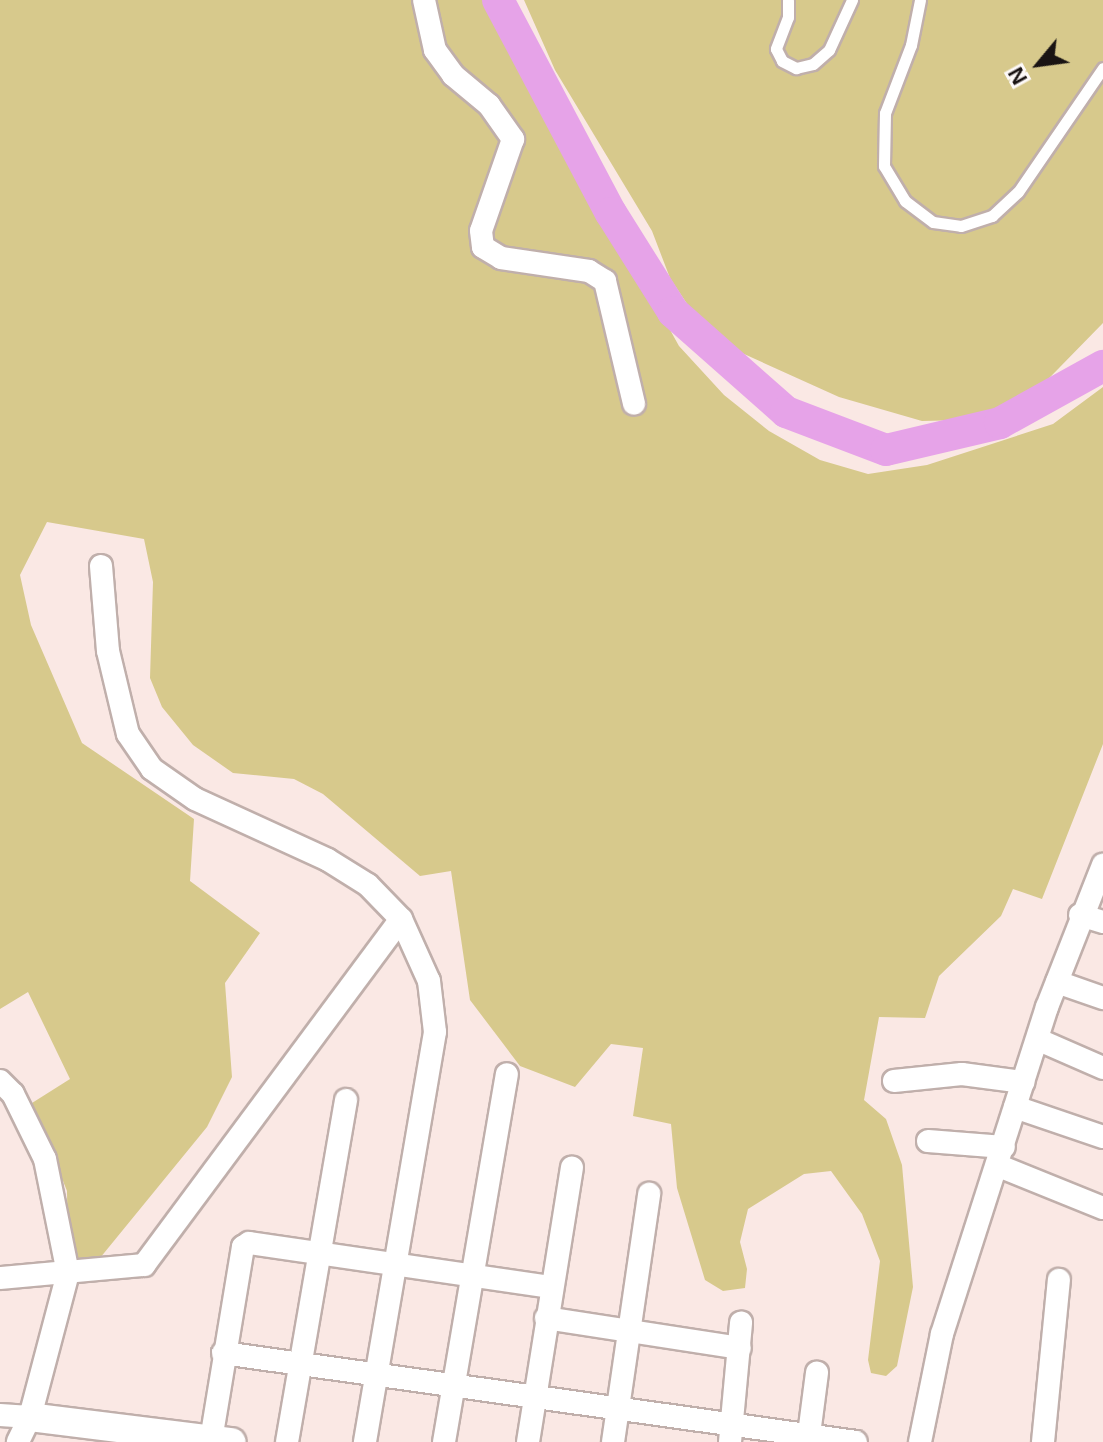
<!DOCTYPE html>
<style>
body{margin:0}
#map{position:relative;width:1103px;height:1442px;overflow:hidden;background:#fae8e4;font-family:Helvetica,sans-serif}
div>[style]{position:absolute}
.green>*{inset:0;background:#d7c98c}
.river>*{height:32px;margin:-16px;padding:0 16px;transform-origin:16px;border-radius:16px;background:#e6a3e8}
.roads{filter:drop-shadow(2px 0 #c0afab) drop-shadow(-2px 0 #c0afab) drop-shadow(0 2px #c0afab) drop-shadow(0 -2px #c0afab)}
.service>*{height:11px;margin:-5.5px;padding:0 5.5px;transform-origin:5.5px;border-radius:5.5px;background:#fff}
.minor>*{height:22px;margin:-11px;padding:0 11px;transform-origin:11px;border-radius:11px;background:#fff}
.tertiary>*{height:28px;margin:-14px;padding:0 14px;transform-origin:14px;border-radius:14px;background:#fff}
span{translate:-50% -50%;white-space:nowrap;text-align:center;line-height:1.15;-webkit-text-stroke:8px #fdf9f8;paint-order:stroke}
.north{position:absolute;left:999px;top:24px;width:80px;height:80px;-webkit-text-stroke:6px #fdf9f8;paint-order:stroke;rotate:241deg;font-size:22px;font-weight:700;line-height:32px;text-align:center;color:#1a1413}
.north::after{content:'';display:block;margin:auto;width:28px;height:36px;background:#1a1413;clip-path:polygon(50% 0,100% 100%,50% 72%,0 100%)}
</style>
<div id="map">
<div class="green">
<i style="clip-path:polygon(0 0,498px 0,547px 108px,679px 346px,724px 395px,769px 431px,820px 460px,868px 474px,927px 465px,1053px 424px,1103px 387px,1103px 744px,1042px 899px,1013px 889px,1001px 916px,939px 976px,925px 1018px,879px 1017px,864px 1100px,886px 1119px,902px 1165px,913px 1287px,897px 1366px,886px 1376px,871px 1373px,868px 1360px,880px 1261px,862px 1214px,831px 1171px,804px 1174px,748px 1209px,740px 1242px,747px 1269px,745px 1288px,723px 1291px,705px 1280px,677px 1188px,671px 1124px,633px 1116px,643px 1048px,611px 1044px,575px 1087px,520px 1066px,470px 1000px,451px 871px,420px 876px,323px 794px,294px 779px,233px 773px,193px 745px,162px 707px,150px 678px,153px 582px,144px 539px,47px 522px,20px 575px,31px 625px,82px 743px,194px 819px,190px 881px,260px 933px,225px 983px,232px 1077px,207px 1127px,91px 1269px,68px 1265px,67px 1191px,32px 1103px,70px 1079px,28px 992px,0 1009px)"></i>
<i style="clip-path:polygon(524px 0,1103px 0,1103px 323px,1013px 415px,964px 420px,922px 421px,839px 397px,733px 349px,703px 328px,670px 278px,652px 231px,555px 70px)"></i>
</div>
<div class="river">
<i style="left:498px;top:0;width:241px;rotate:62.1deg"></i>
<i style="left:611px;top:213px;width:117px;rotate:57.9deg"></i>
<i style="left:673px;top:312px;width:151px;rotate:41.5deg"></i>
<i style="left:786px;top:412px;width:107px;rotate:20.8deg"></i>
<i style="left:886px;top:450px;width:117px;rotate:-13.3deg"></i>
<i style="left:1000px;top:423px;width:118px;rotate:-29deg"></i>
</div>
<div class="roads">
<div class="service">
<i style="left:788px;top:0;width:17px;rotate:90deg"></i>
<i style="left:788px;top:17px;width:34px;rotate:111deg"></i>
<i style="left:776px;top:49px;width:13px;rotate:63deg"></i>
<i style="left:782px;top:61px;width:16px;rotate:27deg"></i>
<i style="left:796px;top:68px;width:17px;rotate:-13deg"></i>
<i style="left:813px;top:64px;width:21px;rotate:-41deg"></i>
<i style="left:829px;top:50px;width:55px;rotate:-65.3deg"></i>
<i style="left:920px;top:0;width:46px;rotate:101.3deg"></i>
<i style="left:911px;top:45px;width:73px;rotate:110.9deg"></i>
<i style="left:885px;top:113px;width:53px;rotate:91.1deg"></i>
<i style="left:884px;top:166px;width:41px;rotate:59deg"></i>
<i style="left:905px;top:201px;width:35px;rotate:37deg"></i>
<i style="left:933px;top:222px;width:28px;rotate:8deg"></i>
<i style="left:961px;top:226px;width:33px;rotate:-18deg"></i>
<i style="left:992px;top:216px;width:35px;rotate:-43deg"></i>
<i style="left:1018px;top:192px;width:150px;rotate:-55.6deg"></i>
</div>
<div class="minor">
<i style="left:424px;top:0;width:51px;rotate:77.6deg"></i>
<i style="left:435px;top:50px;width:31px;rotate:54deg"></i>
<i style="left:453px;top:75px;width:47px;rotate:39.8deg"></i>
<i style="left:489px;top:105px;width:42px;rotate:54.8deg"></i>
<i style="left:513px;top:139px;width:97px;rotate:109.2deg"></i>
<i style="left:481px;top:231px;width:16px;rotate:83deg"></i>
<i style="left:483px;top:247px;width:21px;rotate:31deg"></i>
<i style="left:501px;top:258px;width:89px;rotate:8.4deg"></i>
<i style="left:589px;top:271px;width:19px;rotate:32deg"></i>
<i style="left:605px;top:281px;width:126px;rotate:76.7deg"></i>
<i style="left:101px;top:566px;width:85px;rotate:85.3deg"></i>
<i style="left:108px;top:651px;width:85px;rotate:76.5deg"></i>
<i style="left:128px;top:734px;width:42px;rotate:55.6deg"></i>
<i style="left:152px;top:769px;width:52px;rotate:34.9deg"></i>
<i style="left:195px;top:799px;width:146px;rotate:24.6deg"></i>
<i style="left:328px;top:860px;width:47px;rotate:32deg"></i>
<i style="left:368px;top:885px;width:47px;rotate:45.9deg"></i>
<i style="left:401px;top:919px;width:68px;rotate:65.7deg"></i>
<i style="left:429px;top:981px;width:51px;rotate:83.3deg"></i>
<i style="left:435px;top:1032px;width:416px;rotate:99.7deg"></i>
<i style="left:1080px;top:915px;width:24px;rotate:17deg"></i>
<i style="left:1057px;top:982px;width:49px;rotate:19.2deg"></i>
<i style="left:1039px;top:1040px;width:70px;rotate:23.6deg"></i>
<i style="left:0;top:1081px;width:18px;rotate:45deg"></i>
<i style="left:13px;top:1094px;width:72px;rotate:63.8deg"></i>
<i style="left:45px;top:1159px;width:116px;rotate:78.6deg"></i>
<i style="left:68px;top:1273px;width:149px;rotate:104.8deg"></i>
<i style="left:30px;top:1417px;width:28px;rotate:116deg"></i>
<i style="left:894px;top:1081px;width:68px;rotate:-5.9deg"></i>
<i style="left:962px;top:1074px;width:62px;rotate:7.5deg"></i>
<i style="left:1015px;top:1107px;width:93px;rotate:18.8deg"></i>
<i style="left:928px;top:1141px;width:76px;rotate:4.5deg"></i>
<i style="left:999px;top:1166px;width:112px;rotate:22deg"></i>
<i style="left:0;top:1278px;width:145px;rotate:-5.2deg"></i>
<i style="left:144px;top:1265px;width:431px;rotate:-53.4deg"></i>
<i style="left:546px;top:1318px;width:196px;rotate:8.8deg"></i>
<i style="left:223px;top:1353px;width:639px;rotate:8deg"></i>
<i style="left:0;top:1415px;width:30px;rotate:4deg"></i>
<i style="left:211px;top:1440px;width:196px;rotate:-80.6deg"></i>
<i style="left:243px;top:1247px;width:7px;rotate:-34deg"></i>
<i style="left:249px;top:1243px;width:305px;rotate:8.3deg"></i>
<i style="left:287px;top:1442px;width:347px;rotate:-80.2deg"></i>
<i style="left:444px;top:1442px;width:373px;rotate:-80.3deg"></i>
<i style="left:528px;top:1442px;width:278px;rotate:-80.9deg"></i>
<i style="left:613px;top:1442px;width:251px;rotate:-81.7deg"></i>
<i style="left:730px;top:1442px;width:120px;rotate:-84.7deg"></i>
<i style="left:808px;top:1442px;width:70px;rotate:-82.6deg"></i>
<i style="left:920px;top:1442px;width:110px;rotate:-78.5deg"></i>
<i style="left:942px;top:1334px;width:343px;rotate:-72.2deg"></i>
<i style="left:1047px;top:1007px;width:153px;rotate:-68.5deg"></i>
<i style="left:1043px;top:1442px;width:163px;rotate:-84.4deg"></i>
</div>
<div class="tertiary">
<i style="left:30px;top:1417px;width:203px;rotate:7.1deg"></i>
</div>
</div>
<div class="north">N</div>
</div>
